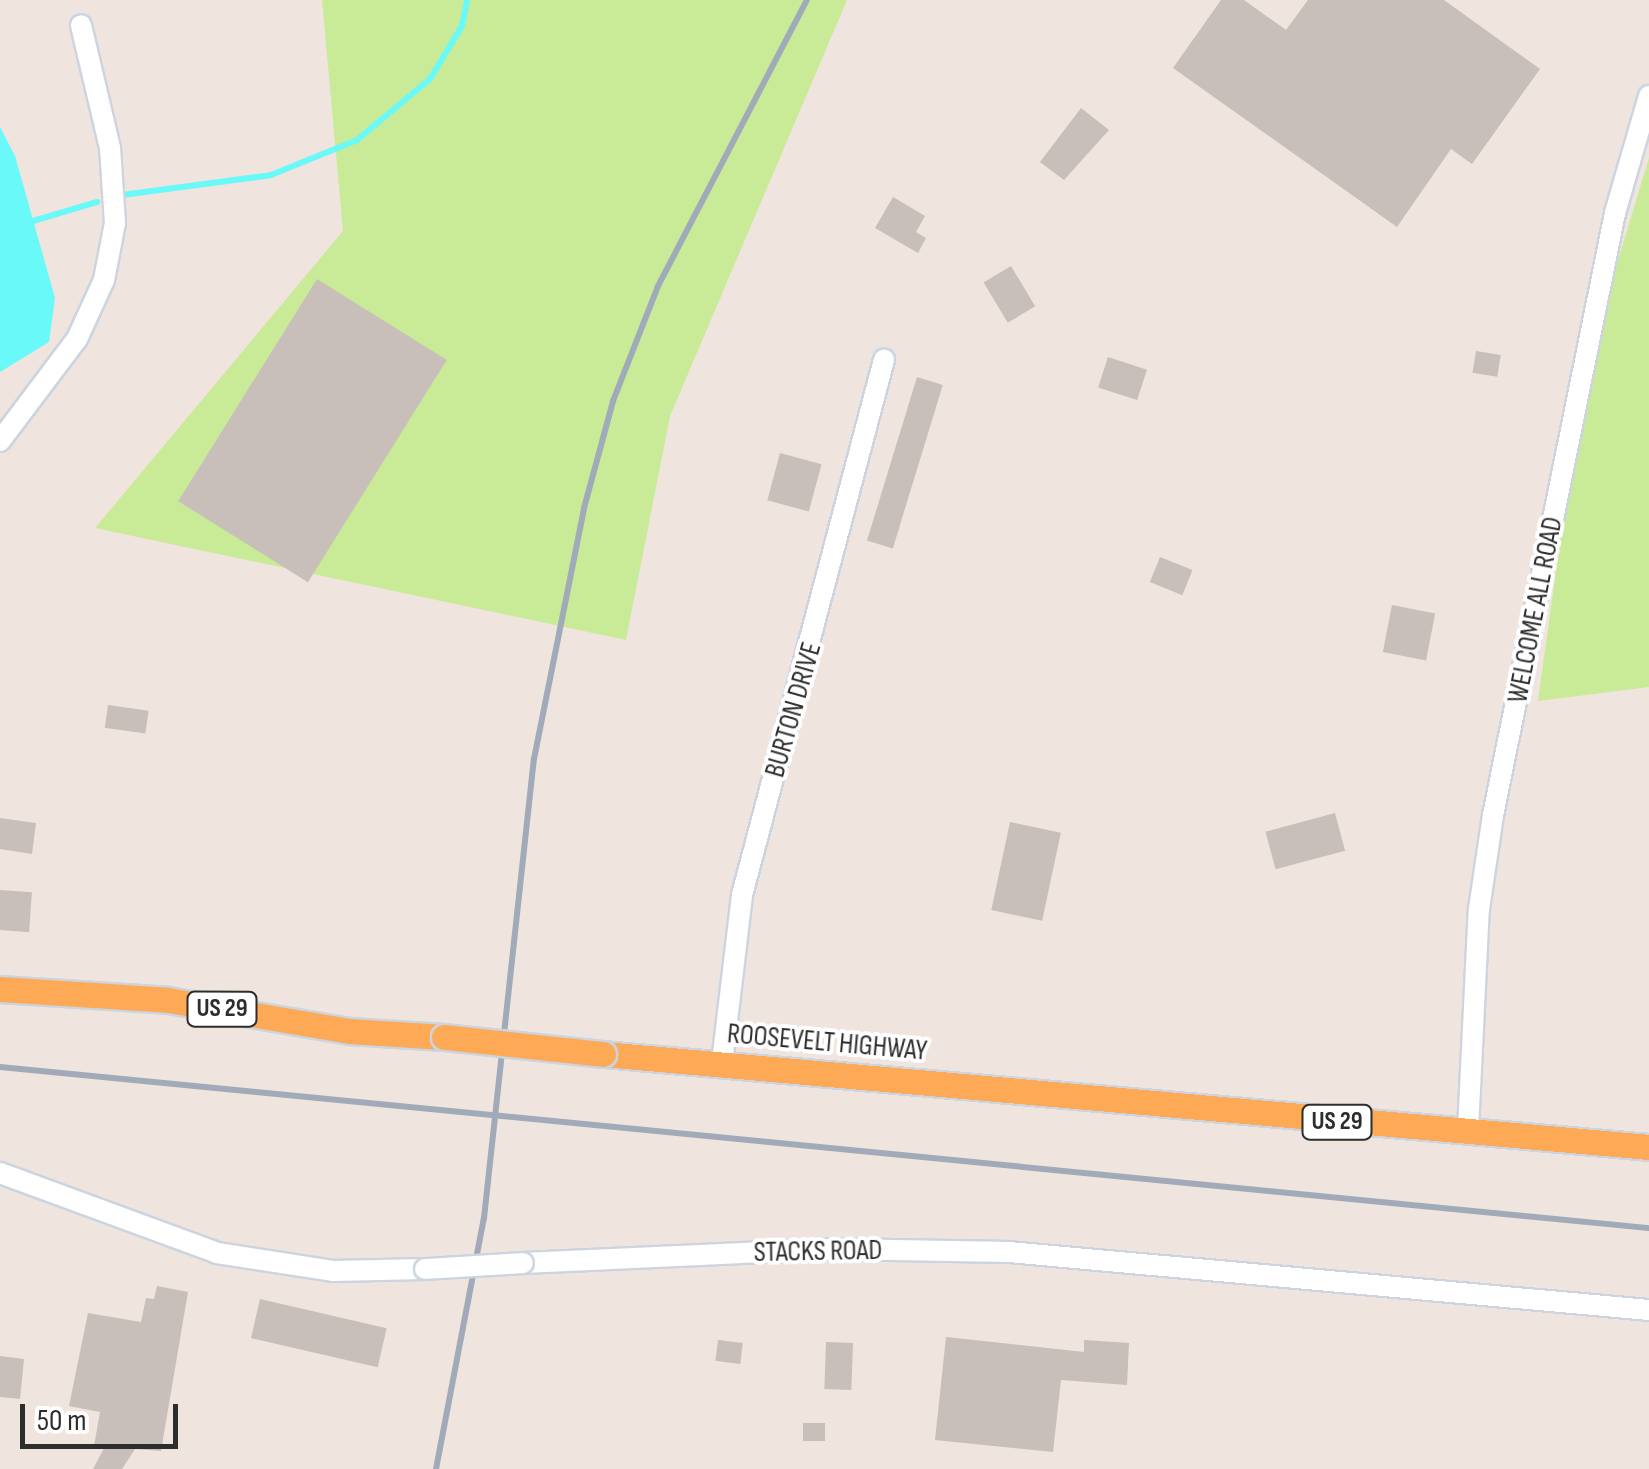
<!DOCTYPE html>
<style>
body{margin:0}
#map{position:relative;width:1649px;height:1469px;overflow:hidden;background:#efe4de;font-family:"Sofia Sans Condensed",sans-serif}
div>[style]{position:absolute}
.green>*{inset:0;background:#c9ea97}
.water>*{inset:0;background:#6af9f9}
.stream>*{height:6px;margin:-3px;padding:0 3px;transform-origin:3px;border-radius:3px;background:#6af9f9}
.building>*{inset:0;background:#c8bfba;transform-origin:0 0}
.roads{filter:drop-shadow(2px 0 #ccd5df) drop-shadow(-2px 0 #ccd5df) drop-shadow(0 2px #ccd5df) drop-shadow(0 -2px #ccd5df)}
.minor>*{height:20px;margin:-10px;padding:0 10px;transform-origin:10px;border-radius:10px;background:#fff}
.major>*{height:25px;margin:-12.5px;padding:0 12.5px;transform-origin:12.5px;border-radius:12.5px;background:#fda956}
.rail>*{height:6px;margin:-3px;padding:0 3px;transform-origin:3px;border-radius:3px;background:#a0aab9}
.bridges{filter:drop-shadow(2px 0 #ccd5df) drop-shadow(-2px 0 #ccd5df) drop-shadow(0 2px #ccd5df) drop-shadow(0 -2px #ccd5df)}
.minor-bridge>*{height:20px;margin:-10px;padding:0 10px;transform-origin:10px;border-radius:10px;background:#fff}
.major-bridge>*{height:25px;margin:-12.5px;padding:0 12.5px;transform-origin:12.5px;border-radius:12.5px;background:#fda956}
span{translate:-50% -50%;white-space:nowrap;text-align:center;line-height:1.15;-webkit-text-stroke:8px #fff;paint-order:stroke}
.shield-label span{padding:2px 8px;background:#fff;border:2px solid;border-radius:8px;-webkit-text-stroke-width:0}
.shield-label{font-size:25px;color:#2d2d2d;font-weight:700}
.street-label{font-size:28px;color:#2d2d2d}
.scale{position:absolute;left:20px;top:1404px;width:158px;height:45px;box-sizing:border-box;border:5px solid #2d2d2d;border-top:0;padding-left:12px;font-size:30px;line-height:35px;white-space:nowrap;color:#2d2d2d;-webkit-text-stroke:8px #fff;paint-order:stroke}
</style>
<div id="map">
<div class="green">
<i style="clip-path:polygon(322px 0,847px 0,670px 416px,626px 640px,95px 528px,343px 231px)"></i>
<i style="clip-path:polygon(1649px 158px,1649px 687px,1538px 701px,1583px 376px)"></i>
</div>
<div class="water">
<i style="clip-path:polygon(0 127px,15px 156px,55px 298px,49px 342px,0 372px)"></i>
</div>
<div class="stream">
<i style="left:122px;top:195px;width:150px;rotate:-7.6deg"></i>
<i style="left:271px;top:175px;width:93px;rotate:-22.1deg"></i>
<i style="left:357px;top:140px;width:95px;rotate:-39.9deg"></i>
<i style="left:430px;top:79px;width:62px;rotate:-58.9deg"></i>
<i style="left:462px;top:26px;width:26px;rotate:-79deg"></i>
<i style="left:33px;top:221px;width:67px;rotate:-16.5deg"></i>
</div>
<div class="building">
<i style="clip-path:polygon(1221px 0,1244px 0,1286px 30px,1308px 0,1444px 0,1540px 69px,1472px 164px,1451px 149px,1397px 227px,1173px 68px)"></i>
<i style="clip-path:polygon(1081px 108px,1109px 130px,1064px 180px,1040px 162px)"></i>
<i style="clip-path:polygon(893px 197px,925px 216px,916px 232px,926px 238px,918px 253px,875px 228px)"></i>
<i style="left:1011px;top:266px;width:47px;height:32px;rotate:59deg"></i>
<i style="left:317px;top:279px;width:153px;height:262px;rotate:32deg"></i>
<i style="left:1476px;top:351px;width:25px;height:22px;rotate:9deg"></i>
<i style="left:1108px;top:357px;width:41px;height:32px;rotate:18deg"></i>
<i style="left:917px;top:377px;width:27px;height:171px;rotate:17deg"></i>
<i style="left:780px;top:453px;width:43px;height:49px;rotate:15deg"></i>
<i style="left:1160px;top:557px;width:35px;height:27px;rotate:22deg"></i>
<i style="left:1392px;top:605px;width:44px;height:48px;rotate:11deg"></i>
<i style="left:108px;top:705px;width:41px;height:23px;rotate:8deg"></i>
<i style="left:1335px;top:813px;width:39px;height:72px;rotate:75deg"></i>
<i style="clip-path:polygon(0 818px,36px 823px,32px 854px,0 849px)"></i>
<i style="left:1010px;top:822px;width:52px;height:90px;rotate:12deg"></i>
<i style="left:0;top:890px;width:32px;height:40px;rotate:4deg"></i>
<i style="clip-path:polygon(157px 1286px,188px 1292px,161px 1451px,135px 1449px,122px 1469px,93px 1469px,104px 1448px,94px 1446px,100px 1412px,69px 1406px,88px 1313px,141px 1322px,146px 1298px,154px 1299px)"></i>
<i style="left:260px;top:1299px;width:130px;height:40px;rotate:13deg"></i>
<i style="clip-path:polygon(946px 1337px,1084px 1352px,1084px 1340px,1129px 1343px,1127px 1385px,1061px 1380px,1053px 1452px,935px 1440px)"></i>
<i style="left:718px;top:1340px;width:25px;height:21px;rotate:7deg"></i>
<i style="left:826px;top:1342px;width:27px;height:47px;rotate:2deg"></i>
<i style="clip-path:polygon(0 1356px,24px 1359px,20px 1399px,0 1397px)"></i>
<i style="left:803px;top:1423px;width:22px;height:18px"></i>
</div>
<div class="roads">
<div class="minor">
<i style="left:0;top:441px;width:128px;rotate:-53deg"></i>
<i style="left:77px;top:339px;width:65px;rotate:-65.4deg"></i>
<i style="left:104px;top:280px;width:58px;rotate:-79.1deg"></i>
<i style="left:115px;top:223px;width:75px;rotate:-93.8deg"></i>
<i style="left:110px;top:148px;width:126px;rotate:-103.3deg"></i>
<i style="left:722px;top:1063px;width:169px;rotate:-83.2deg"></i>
<i style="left:742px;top:895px;width:554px;rotate:-75.14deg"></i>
<i style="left:1468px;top:1130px;width:221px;rotate:-87.2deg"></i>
<i style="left:1479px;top:909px;width:95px;rotate:-81.5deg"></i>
<i style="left:1493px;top:815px;width:614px;rotate:-78.54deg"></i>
<i style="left:1615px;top:213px;width:122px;rotate:-73.8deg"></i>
<i style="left:0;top:1173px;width:231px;rotate:20.2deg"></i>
<i style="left:217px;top:1253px;width:117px;rotate:8.8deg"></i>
<i style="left:333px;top:1271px;width:92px;rotate:-1.2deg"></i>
<i style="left:523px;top:1263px;width:313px;rotate:-2.6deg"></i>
<i style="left:836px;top:1249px;width:173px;rotate:1deg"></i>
<i style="left:1009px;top:1252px;width:643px;rotate:5.18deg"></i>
</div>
<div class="major">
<i style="left:0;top:989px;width:168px;rotate:3.7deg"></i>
<i style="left:168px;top:1000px;width:184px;rotate:9.7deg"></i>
<i style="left:349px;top:1031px;width:95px;rotate:3.6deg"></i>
<i style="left:603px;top:1054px;width:1050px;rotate:5.08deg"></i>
</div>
</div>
<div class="rail">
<i style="left:0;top:1067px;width:1657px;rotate:5.58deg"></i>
<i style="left:436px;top:1469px;width:256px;rotate:-79.2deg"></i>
<i style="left:484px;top:1218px;width:462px;rotate:-83.8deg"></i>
<i style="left:534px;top:759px;width:256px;rotate:-78.7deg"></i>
<i style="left:584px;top:508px;width:111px;rotate:-74.8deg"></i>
<i style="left:613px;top:401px;width:123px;rotate:-68.6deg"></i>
<i style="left:658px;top:286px;width:322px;rotate:-62.5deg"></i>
</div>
<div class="bridges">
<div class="minor-bridge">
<i style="left:425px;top:1269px;width:98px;rotate:-3.5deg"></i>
</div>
<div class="major-bridge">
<i style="left:444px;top:1037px;width:160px;rotate:6.1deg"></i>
</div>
</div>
<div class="shield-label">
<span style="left:222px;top:1009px">US 29</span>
<span style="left:1337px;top:1122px">US 29</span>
</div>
<div class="street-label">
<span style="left:1536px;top:610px;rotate:-79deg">WELCOME ALL ROAD</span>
<span style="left:794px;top:710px;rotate:-74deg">BURTON DRIVE</span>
<span style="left:827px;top:1043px;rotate:5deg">ROOSEVELT HIGHWAY</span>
<span style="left:818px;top:1252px;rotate:-1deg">STACKS ROAD</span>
</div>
<div class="scale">50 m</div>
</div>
